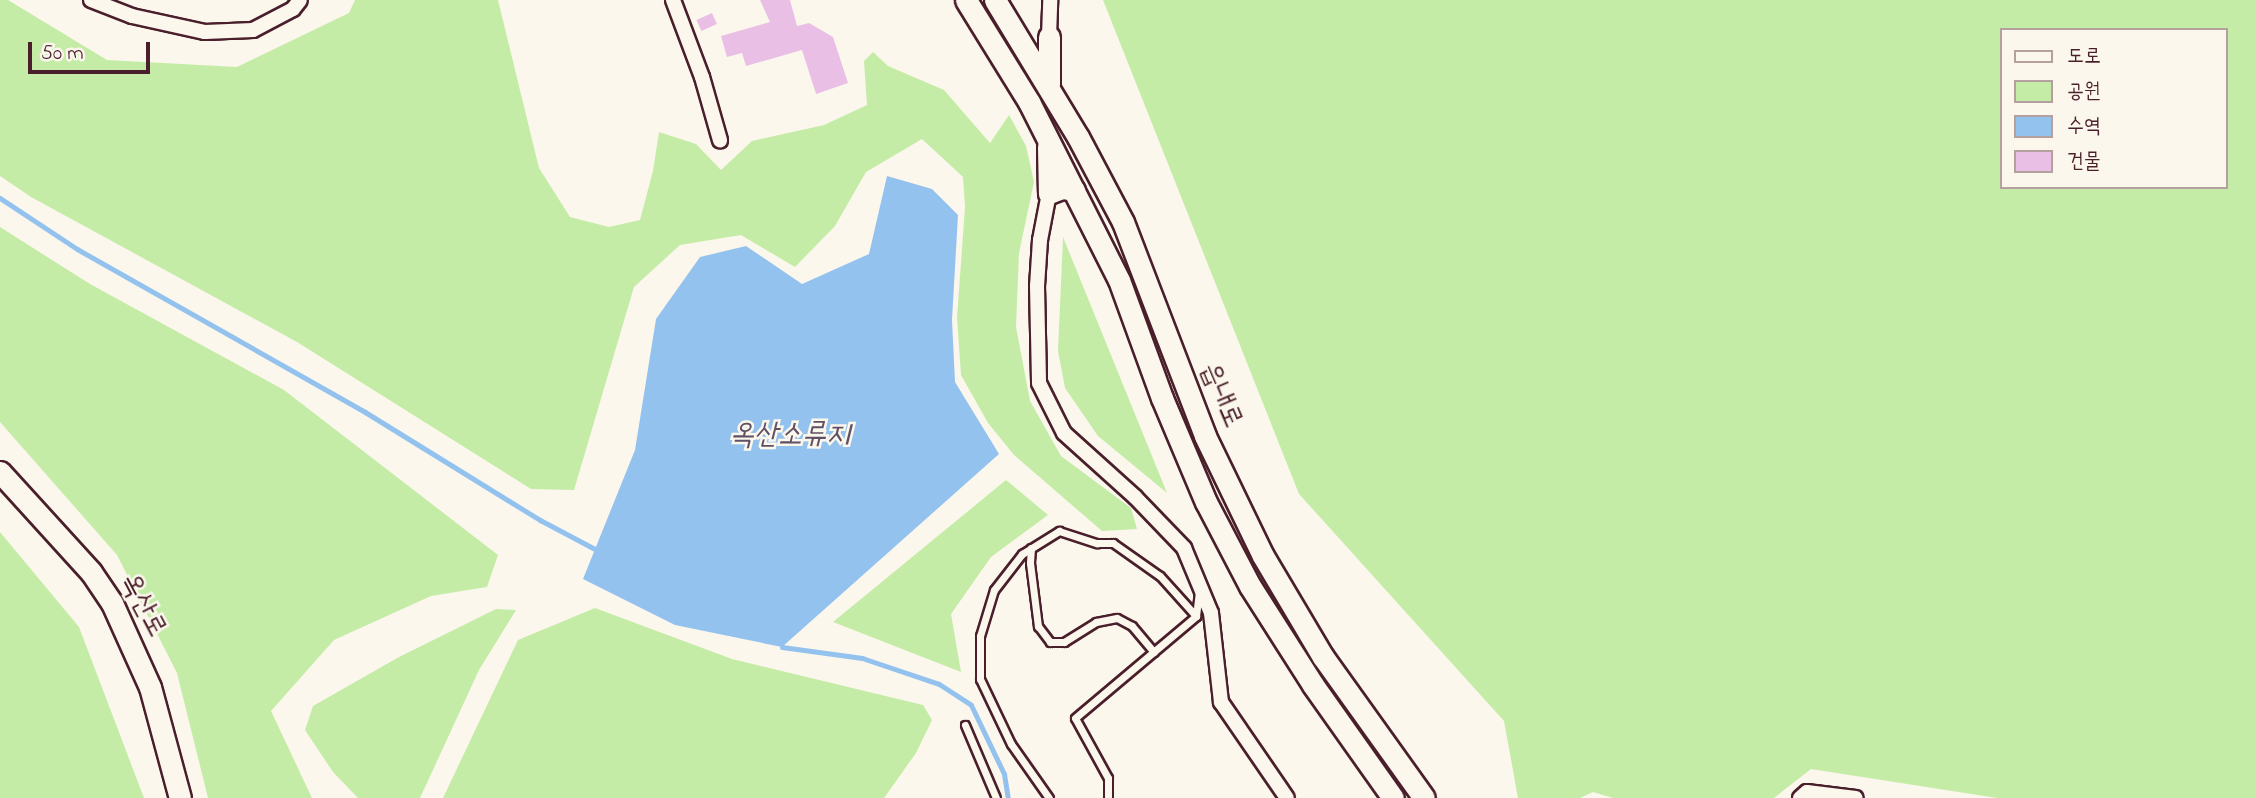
<!DOCTYPE html>
<meta charset="utf-8">
<style>
body{margin:0}
#map{position:relative;width:2256px;height:798px;overflow:hidden;background:#fbf7ec;font-family:"Indie Flower","Poor Story",sans-serif}
div>[style]{position:absolute}
.green>*{inset:0;background:#c5eca7}
.water>*{inset:0;background:#94c2ee}
.stream>*{height:5px;margin:-2.5px;padding:0 2.5px;transform-origin:2.5px;border-radius:2.5px;background:#94c2ee}
.building>*{inset:0;background:#eabfe5;transform-origin:0 0}
.roads{filter:drop-shadow(2px 0 #4a1f2b) drop-shadow(-2px 0 #4a1f2b) drop-shadow(0 2px #4a1f2b) drop-shadow(0 -2px #4a1f2b)}
.lane>*{height:7px;margin:-3.5px;padding:0 3.5px;transform-origin:3.5px;border-radius:3.5px;background:#fbf7ec}
.street>*{height:14px;margin:-7px;padding:0 7px;transform-origin:7px;border-radius:7px;background:#fbf7ec}
.secondary>*{height:21px;margin:-10.5px;padding:0 10.5px;transform-origin:10.5px;border-radius:10.5px;background:#fbf7ec}
span{translate:-50% -50%;white-space:nowrap;text-align:center;line-height:1.15;-webkit-text-stroke:5px #fbf7ec;paint-order:stroke}
.street-label{font-size:28px;color:#4a1f2b}
.water-label{font-size:30px;color:#605066;font-style:italic}
.legend{position:absolute;left:2000px;top:28px;width:228px;height:161px;box-sizing:border-box;background:#fbf7ec;border:2px solid #b4a19f;margin:0;padding:9px 12px;list-style:none;font-size:21px;color:#4a1f2b}
.legend li{display:flex;align-items:center;gap:14px;height:35px}
.legend b{width:35px;border:2px solid #b4a19f}
.scale{position:absolute;left:28px;top:42px;width:122px;height:32px;box-sizing:border-box;border:4px solid #4a1f2b;border-top:0;padding-left:9px;font-size:21px;line-height:24px;white-space:nowrap;color:#4a1f2b;-webkit-text-stroke:5px #fbf7ec;paint-order:stroke}
</style>
<div id="map">
<div class="green">
<i style="clip-path:polygon(0 0,8px 0,107px 60px,237px 67px,349px 13px,355px 0,498px 0,539px 168px,570px 217px,609px 227px,640px 220px,653px 171px,659px 132px,696px 144px,721px 170px,752px 141px,824px 125px,867px 105px,864px 61px,873px 52px,888px 66px,944px 90px,990px 143px,1009px 115px,1026px 146px,1034px 182px,1019px 253px,1016px 327px,1030px 401px,1061px 456px,1131px 508px,1137px 529px,1102px 531px,1014px 455px,988px 423px,961px 375px,957px 318px,965px 207px,963px 177px,922px 139px,866px 172px,835px 226px,795px 267px,741px 235px,680px 245px,634px 287px,574px 490px,531px 489px,297px 342px,31px 197px,0 176px)"></i>
<i style="clip-path:polygon(evenodd,1103px 0,2256px 0,2256px 798px,1997px 798px,1811px 769px,1774px 798px,1613px 798px,1593px 792px,1580px 798px,1518px 798px,1504px 721px,1299px 494px,1103px 0,2002px 30px,2226px 30px,2226px 187px,2002px 187px,2002px 30px)"></i>
<i style="clip-path:polygon(0 227px,90px 284px,284px 390px,498px 555px,487px 587px,431px 596px,334px 640px,271px 711px,312px 798px,208px 798px,177px 673px,117px 555px,0 422px)"></i>
<i style="clip-path:polygon(1063px 237px,1167px 493px,1098px 436px,1065px 388px,1058px 351px)"></i>
<i style="clip-path:polygon(1006px 480px,1048px 515px,991px 557px,951px 614px,961px 672px,833px 622px)"></i>
<i style="clip-path:polygon(0 532px,79px 627px,144px 798px,0 798px)"></i>
<i style="clip-path:polygon(595px 608px,732px 659px,923px 705px,932px 720px,916px 753px,884px 798px,443px 798px,518px 640px)"></i>
<i style="clip-path:polygon(496px 609px,516px 610px,479px 670px,420px 798px,358px 798px,333px 772px,305px 730px,313px 706px,399px 657px)"></i>
</div>
<div class="water">
<i style="clip-path:polygon(887px 176px,932px 189px,958px 215px,952px 320px,955px 382px,999px 454px,782px 647px,675px 625px,583px 579px,635px 450px,656px 319px,700px 257px,746px 246px,802px 284px,869px 254px)"></i>
</div>
<div class="stream">
<i style="left:0;top:198px;width:92px;rotate:33.5deg"></i>
<i style="left:77px;top:249px;width:331px;rotate:29.5deg"></i>
<i style="left:365px;top:412px;width:206px;rotate:31.7deg"></i>
<i style="left:540px;top:520px;width:62px;rotate:27.8deg"></i>
<i style="left:782px;top:647px;width:81px;rotate:7.8deg"></i>
<i style="left:862px;top:658px;width:81px;rotate:18.7deg"></i>
<i style="left:939px;top:684px;width:38px;rotate:33deg"></i>
<i style="left:971px;top:705px;width:76px;rotate:64.4deg"></i>
<i style="left:1004px;top:774px;width:24px;rotate:81deg"></i>
</div>
<div class="building">
<i style="clip-path:polygon(760px 0,790px 0,797px 26px,809px 23px,833px 37px,848px 83px,816px 94px,802px 50px,746px 66px,742px 53px,727px 57px,721px 36px,770px 22px)"></i>
<i style="left:712px;top:13px;width:12px;height:17px;rotate:66deg"></i>
</div>
<div class="roads">
<div class="lane">
<i style="left:1031px;top:548px;width:15px;rotate:94deg"></i>
<i style="left:1030px;top:563px;width:64px;rotate:82.8deg"></i>
<i style="left:1038px;top:626px;width:20px;rotate:53deg"></i>
<i style="left:1050px;top:642px;width:14px"></i>
<i style="left:1064px;top:642px;width:38px;rotate:-32deg"></i>
<i style="left:1096px;top:622px;width:21px;rotate:-11deg"></i>
<i style="left:1117px;top:618px;width:17px;rotate:28deg"></i>
<i style="left:1132px;top:626px;width:34px;rotate:50deg"></i>
<i style="left:965px;top:725px;width:79px;rotate:67deg"></i>
<i style="left:1049px;top:798px;width:66px;rotate:-125.1deg"></i>
<i style="left:1011px;top:744px;width:72px;rotate:-115.5deg"></i>
<i style="left:980px;top:679px;width:43px;rotate:-90deg"></i>
<i style="left:980px;top:636px;width:48px;rotate:-73.1deg"></i>
<i style="left:994px;top:590px;width:46px;rotate:-52.1deg"></i>
<i style="left:1022px;top:554px;width:44px;rotate:-31.9deg"></i>
<i style="left:1059px;top:531px;width:40px;rotate:18deg"></i>
<i style="left:1097px;top:543px;width:16px"></i>
<i style="left:1113px;top:543px;width:57px;rotate:35.1deg"></i>
<i style="left:1160px;top:576px;width:54px;rotate:48deg"></i>
<i style="left:1108px;top:798px;width:20px;rotate:-90deg"></i>
<i style="left:1108px;top:778px;width:68px;rotate:-118.8deg"></i>
<i style="left:1075px;top:718px;width:158px;rotate:-40.1deg"></i>
<i style="left:1196px;top:616px;width:23px;rotate:-83deg"></i>
</div>
<div class="street">
<i style="left:91px;top:0;width:44px;rotate:21.3deg"></i>
<i style="left:132px;top:16px;width:75px;rotate:12.4deg"></i>
<i style="left:205px;top:32px;width:48px;rotate:-2.4deg"></i>
<i style="left:253px;top:30px;width:45px;rotate:-27.7deg"></i>
<i style="left:293px;top:9px;width:11px;rotate:-52deg"></i>
<i style="left:673px;top:0;width:82px;rotate:69.4deg"></i>
<i style="left:702px;top:77px;width:66px;rotate:74.1deg"></i>
<i style="left:1049px;top:37px;width:37px;rotate:-88deg"></i>
<i style="left:1049px;top:193px;width:48px;rotate:100.8deg"></i>
<i style="left:1040px;top:240px;width:46px;rotate:93.7deg"></i>
<i style="left:1037px;top:286px;width:97px;rotate:88.8deg"></i>
<i style="left:1039px;top:383px;width:56px;rotate:63.4deg"></i>
<i style="left:1064px;top:433px;width:96px;rotate:42deg"></i>
<i style="left:1135px;top:497px;width:71px;rotate:46.1deg"></i>
<i style="left:1184px;top:548px;width:70px;rotate:67.4deg"></i>
<i style="left:1211px;top:613px;width:90px;rotate:83.6deg"></i>
<i style="left:1221px;top:702px;width:116px;rotate:55.5deg"></i>
<i style="left:1800px;top:798px;width:9px;rotate:-41deg"></i>
<i style="left:1807px;top:792px;width:49px;rotate:7deg"></i>
</div>
<div class="secondary">
<i style="left:966px;top:0;width:120px;rotate:58.3deg"></i>
<i style="left:1029px;top:102px;width:199px;rotate:63.2deg"></i>
<i style="left:1119px;top:280px;width:126px;rotate:70deg"></i>
<i style="left:1162px;top:398px;width:113px;rotate:67.1deg"></i>
<i style="left:1206px;top:502px;width:95px;rotate:62.4deg"></i>
<i style="left:1250px;top:586px;width:117px;rotate:57.5deg"></i>
<i style="left:1313px;top:685px;width:138px;rotate:54.7deg"></i>
<i style="left:995px;top:0;width:160px;rotate:58.8deg"></i>
<i style="left:1078px;top:137px;width:96px;rotate:62.1deg"></i>
<i style="left:1123px;top:222px;width:229px;rotate:69deg"></i>
<i style="left:1205px;top:436px;width:133px;rotate:64.2deg"></i>
<i style="left:1263px;top:556px;width:117px;rotate:59.3deg"></i>
<i style="left:1323px;top:657px;width:173px;rotate:54.4deg"></i>
<i style="left:1049px;top:37px;width:47px;rotate:90deg"></i>
<i style="left:1048px;top:147px;width:46px;rotate:88.8deg"></i>
<i style="left:1049px;top:193px;width:14px;rotate:-21deg"></i>
<i style="left:1062px;top:188px;width:12px;rotate:9deg"></i>
<i style="left:0;top:472px;width:135px;rotate:47.7deg"></i>
<i style="left:91px;top:572px;width:37px;rotate:56deg"></i>
<i style="left:112px;top:603px;width:92px;rotate:65.7deg"></i>
<i style="left:150px;top:687px;width:115px;rotate:74.9deg"></i>
</div>
</div>
<div class="street-label">
<span style="left:1220px;top:396px;rotate:67deg">읍내로</span>
<span style="left:142px;top:606px;rotate:62deg">옥산로</span>
</div>
<div class="water-label">
<span style="left:790px;top:436px">옥산소류지</span>
</div>
<ul class="legend">
<li><b style="height:9px;background:#fbf7ec"></b>도로</li>
<li><b style="height:19px;background:#c5eca7"></b>공원</li>
<li><b style="height:19px;background:#94c2ee"></b>수역</li>
<li><b style="height:19px;background:#eabfe5"></b>건물</li>
</ul>
<div class="scale">50 m</div>
</div>
